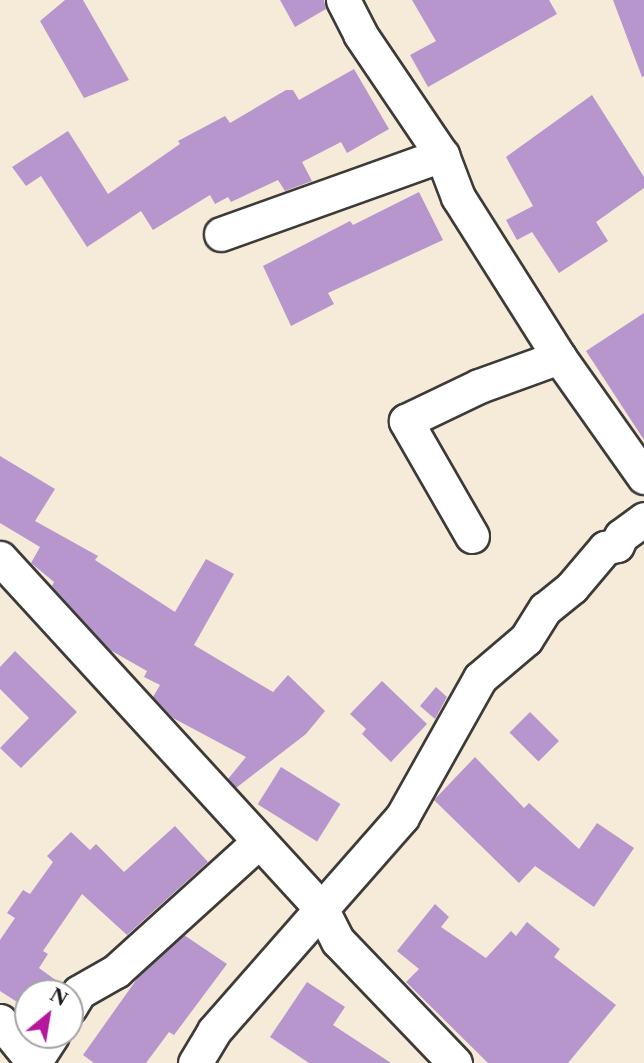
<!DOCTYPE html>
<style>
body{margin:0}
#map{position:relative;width:644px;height:1063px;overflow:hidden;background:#f6ebd8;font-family:"Libre Caslon Text",serif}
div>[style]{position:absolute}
.building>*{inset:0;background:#b696cd;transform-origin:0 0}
.roads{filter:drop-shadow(2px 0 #3d3b38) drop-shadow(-2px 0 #3d3b38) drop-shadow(0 2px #3d3b38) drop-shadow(0 -2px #3d3b38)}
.minor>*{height:33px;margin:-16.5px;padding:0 16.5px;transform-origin:16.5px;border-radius:16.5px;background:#fff}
span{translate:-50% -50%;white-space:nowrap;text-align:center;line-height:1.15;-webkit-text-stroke:6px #fff;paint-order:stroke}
.north{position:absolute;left:14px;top:979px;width:70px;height:70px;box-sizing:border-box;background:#fff;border:2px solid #a4a4a4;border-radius:50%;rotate:30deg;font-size:19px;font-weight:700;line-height:28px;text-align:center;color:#1c1c1c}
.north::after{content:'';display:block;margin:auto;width:24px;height:32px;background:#b5179e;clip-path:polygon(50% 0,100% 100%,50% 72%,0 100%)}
</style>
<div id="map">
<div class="building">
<i style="clip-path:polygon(65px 0,83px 0,129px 80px,84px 98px,40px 21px)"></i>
<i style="clip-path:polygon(280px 0,324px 0,326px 9px,295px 27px)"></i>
<i style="clip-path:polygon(412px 0,549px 0,557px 14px,428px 87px,410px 55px,436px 41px)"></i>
<i style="clip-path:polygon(613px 0,644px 0,644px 76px,642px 77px)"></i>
<i style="clip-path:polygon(354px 69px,389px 129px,347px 153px,341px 142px,302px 162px,312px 181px,285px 191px,278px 180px,231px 202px,228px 197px,215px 204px,210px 195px,153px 230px,141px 211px,87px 247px,41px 176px,26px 186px,12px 167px,68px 131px,108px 194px,180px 144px,178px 141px,225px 116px,230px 123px,286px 90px,293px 90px,299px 100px)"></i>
<i style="clip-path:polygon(592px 95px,644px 177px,644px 188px,596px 222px,608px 241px,559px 273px,532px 232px,517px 240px,506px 220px,533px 206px,506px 157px)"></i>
<i style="clip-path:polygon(419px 192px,443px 240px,328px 293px,334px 304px,291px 326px,263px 266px,350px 221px,353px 225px)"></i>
<i style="clip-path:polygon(644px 313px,644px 440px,586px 351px)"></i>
<i style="clip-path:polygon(0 456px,55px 489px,35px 521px,98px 556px,95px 560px,175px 612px,206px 559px,234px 574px,194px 645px,273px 692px,288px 675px,325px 711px,306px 734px,236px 788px,228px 779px,246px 757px,173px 718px,153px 697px,160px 685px,144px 677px,147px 671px,110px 650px,52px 586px,54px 582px,31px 563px,40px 547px,0 523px)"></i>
<i style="clip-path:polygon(15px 651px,77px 712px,21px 768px,0 748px,29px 718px,0 689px,0 667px)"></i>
<i style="clip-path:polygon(382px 681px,427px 724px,391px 762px,362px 734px,366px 729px,350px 714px)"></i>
<i style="clip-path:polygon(436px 687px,447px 697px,435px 719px,420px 706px)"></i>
<i style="left:530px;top:712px;width:41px;height:29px;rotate:45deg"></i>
<i style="clip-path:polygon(475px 757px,524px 808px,529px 803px,579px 849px,597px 823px,634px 848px,594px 907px,535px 866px,519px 883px,434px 800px)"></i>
<i style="left:281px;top:767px;width:70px;height:44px;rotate:32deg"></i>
<i style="clip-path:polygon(175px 826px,208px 862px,127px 935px,82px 894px,43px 951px,48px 954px,39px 968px,61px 984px,56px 993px,28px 993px,28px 1009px,0 991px,0 940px,15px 918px,7px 913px,23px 890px,30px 894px,53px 862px,47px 856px,71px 832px,90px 850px,96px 844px,124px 872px)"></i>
<i style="clip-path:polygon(435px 904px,449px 917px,441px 927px,486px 958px,511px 931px,516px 936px,527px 922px,560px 949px,554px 957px,616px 1005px,568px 1063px,488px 1063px,406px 982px,419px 969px,397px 951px)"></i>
<i style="clip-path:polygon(184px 935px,227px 964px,174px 1035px,169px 1032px,146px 1063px,94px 1063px,83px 1055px,139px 976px)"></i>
<i style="clip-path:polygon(307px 982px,345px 1007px,333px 1025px,391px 1063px,309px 1063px,270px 1037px)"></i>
</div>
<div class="roads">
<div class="minor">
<i style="left:343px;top:0;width:38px;rotate:63deg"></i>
<i style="left:360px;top:34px;width:146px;rotate:55.9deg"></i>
<i style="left:442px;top:155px;width:45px;rotate:69.1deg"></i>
<i style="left:458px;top:197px;width:189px;rotate:57.7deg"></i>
<i style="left:559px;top:357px;width:147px;rotate:54.7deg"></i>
<i style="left:221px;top:234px;width:235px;rotate:-19.7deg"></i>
<i style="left:472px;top:536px;width:133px;rotate:-119.9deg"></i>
<i style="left:406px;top:421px;width:81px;rotate:-25.6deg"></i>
<i style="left:479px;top:386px;width:85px;rotate:-19.9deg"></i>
<i style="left:0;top:558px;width:477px;rotate:47.5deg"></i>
<i style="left:322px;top:910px;width:35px;rotate:63deg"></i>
<i style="left:338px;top:941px;width:169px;rotate:46.2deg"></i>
<i style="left:70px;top:1007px;width:17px;rotate:-59deg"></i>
<i style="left:79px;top:992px;width:43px;rotate:-29.6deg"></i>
<i style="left:116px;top:971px;width:190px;rotate:-42.2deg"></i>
<i style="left:0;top:1021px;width:54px;rotate:51deg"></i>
<i style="left:34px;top:1063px;width:33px;rotate:-57deg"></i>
<i style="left:195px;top:1063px;width:37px;rotate:-59deg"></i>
<i style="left:214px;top:1031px;width:285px;rotate:-48.7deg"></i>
<i style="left:402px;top:817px;width:159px;rotate:-60.7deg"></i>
<i style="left:480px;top:678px;width:60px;rotate:-40.3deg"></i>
<i style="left:526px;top:639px;width:36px;rotate:-58deg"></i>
<i style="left:545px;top:609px;width:35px;rotate:-39deg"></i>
<i style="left:572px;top:587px;width:51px;rotate:-49.8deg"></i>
<i style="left:605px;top:548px;width:12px;rotate:-14deg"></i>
<i style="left:617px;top:545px;width:10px;rotate:-66deg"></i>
<i style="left:621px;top:536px;width:29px;rotate:-36deg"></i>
</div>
</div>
<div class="north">N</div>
</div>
